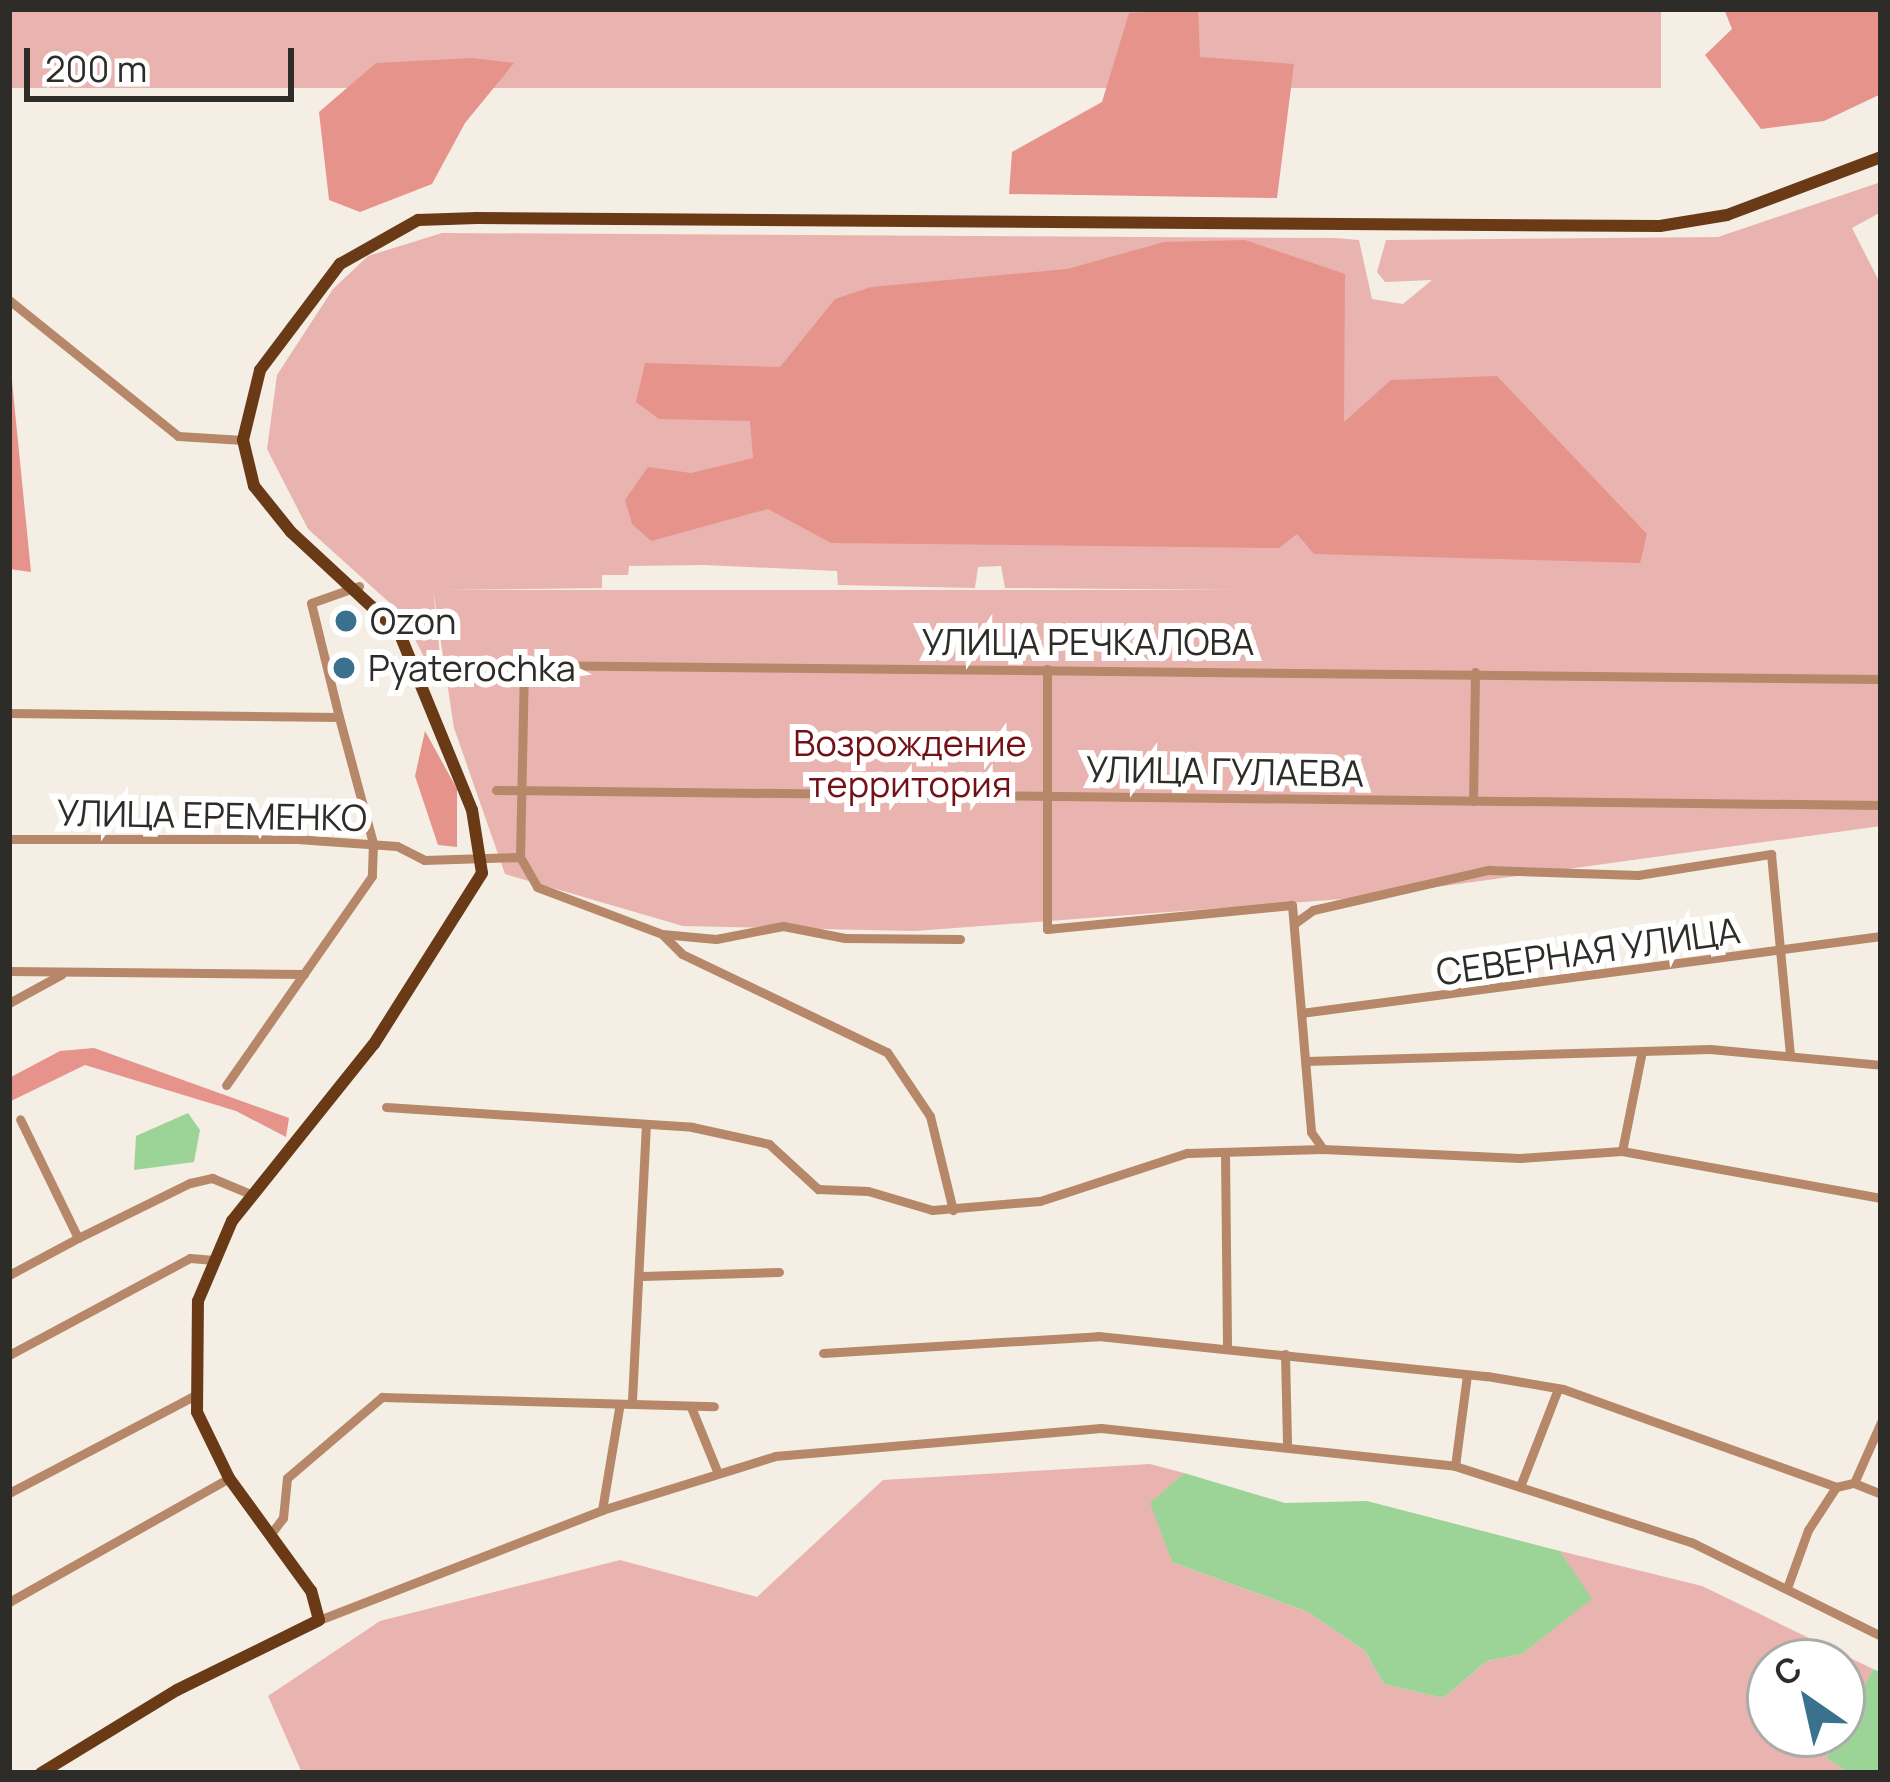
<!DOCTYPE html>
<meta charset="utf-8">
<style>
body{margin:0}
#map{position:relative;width:1890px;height:1782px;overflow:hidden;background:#f4eee4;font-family:Manrope,sans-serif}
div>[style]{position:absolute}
.green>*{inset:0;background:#e9b4af;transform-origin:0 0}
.forest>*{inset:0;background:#e6938c}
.water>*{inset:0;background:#9cd497}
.minor>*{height:9px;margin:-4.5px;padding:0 4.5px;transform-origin:4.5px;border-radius:4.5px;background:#b68768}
.major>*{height:12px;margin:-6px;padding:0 6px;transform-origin:6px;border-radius:6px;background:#6a3a17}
.dots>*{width:33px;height:33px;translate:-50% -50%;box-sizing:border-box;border:6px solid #fff;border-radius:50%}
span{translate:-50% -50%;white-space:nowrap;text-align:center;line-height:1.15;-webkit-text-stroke:12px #fff;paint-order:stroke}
.poi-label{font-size:36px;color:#2e2c28}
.left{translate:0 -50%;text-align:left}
.street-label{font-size:36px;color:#2e2c28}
.park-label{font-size:36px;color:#741116}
.frame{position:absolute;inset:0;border:12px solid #2e2c28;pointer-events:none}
.north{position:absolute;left:1746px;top:1638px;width:120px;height:120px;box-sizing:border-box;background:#fff;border:3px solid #ababa9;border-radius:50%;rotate:326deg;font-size:33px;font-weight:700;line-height:48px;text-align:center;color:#2e2c28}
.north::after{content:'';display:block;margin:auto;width:42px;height:54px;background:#3a718c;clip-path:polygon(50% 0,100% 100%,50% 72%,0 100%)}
.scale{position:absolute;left:24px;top:48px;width:270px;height:54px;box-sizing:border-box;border:6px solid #2e2c28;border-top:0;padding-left:15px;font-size:36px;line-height:42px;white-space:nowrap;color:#2e2c28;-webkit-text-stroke:9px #fff;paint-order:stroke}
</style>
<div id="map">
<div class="green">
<i style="left:9px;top:9px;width:1652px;height:79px"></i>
<i style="clip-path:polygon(evenodd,1881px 182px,1881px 212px,1852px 228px,1881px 285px,1881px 826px,1356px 898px,915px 931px,683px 926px,505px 874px,454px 728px,433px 590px,440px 656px,424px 657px,402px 614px,308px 529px,267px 449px,277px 375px,333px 289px,368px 256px,442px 233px,1335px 238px,1359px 240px,1372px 299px,1403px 304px,1432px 280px,1385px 282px,1377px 272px,1386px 240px,1718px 237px,1881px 182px,704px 565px,837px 571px,838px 585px,975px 588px,978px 567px,1001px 566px,1005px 588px,1238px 590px,440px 590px,602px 588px,602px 575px,628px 575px,629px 566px,704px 565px)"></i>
<i style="clip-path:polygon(1150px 1464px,1184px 1473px,1151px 1503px,1172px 1562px,1308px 1612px,1365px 1651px,1384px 1684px,1443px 1698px,1487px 1661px,1522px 1654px,1591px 1599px,1560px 1551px,1702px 1586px,1873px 1669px,1842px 1728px,1842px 1662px,1770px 1662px,1770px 1734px,1839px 1734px,1826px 1758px,1849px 1773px,302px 1773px,268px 1696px,380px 1621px,620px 1560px,757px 1597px,883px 1480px)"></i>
</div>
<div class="forest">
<i style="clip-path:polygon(1198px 9px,1200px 57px,1294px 64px,1277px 198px,1009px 194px,1012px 152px,1102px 102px,1129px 13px)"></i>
<i style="clip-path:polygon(1724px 9px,1880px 9px,1881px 94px,1824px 121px,1761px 129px,1705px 55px,1732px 29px)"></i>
<i style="clip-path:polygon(472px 58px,514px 63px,465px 123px,432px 184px,360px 212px,329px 200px,319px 112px,376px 63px)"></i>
<i style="clip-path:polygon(1245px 240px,1345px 274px,1344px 422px,1391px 380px,1497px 376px,1647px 534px,1640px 563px,1314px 554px,1297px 534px,1279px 548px,831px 543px,768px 509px,651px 541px,632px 524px,625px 500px,648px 467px,691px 473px,753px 458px,750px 421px,659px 419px,636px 402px,645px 363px,780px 367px,835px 299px,871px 287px,1067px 269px,1164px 242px)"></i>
<i style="clip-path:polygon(9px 351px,31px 572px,9px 569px)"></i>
<i style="clip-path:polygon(425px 731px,457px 789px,457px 847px,438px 845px,415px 776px)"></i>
<i style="clip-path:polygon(94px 1048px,289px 1118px,286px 1137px,236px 1111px,85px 1065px,9px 1102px,9px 1078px,60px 1051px)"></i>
</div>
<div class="water">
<i style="clip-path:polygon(188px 1113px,200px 1130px,194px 1162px,134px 1170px,136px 1136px)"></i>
<i style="clip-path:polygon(1184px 1473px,1285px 1503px,1367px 1501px,1560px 1551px,1592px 1599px,1522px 1654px,1487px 1661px,1443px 1698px,1384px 1684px,1365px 1651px,1308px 1612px,1172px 1562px,1150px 1503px)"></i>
<i style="clip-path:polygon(1873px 1669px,1881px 1672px,1881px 1773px,1849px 1773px,1826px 1758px)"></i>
</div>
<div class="minor">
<i style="left:9px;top:300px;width:217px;rotate:38.8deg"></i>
<i style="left:178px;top:436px;width:65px;rotate:3.5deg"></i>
<i style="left:1047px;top:669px;width:260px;rotate:90deg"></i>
<i style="left:1047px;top:929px;width:246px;rotate:-5.6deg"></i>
<i style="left:1292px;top:905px;width:228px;rotate:85.2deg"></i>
<i style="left:1311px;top:1132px;width:21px;rotate:55deg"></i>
<i style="left:9px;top:713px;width:330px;rotate:0.7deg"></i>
<i style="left:339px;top:717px;width:131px;rotate:74.9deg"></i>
<i style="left:373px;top:843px;width:33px;rotate:92deg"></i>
<i style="left:372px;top:876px;width:255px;rotate:124.9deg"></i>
<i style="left:339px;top:717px;width:117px;rotate:-103.8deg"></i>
<i style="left:311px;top:603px;width:51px;rotate:-19.5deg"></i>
<i style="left:496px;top:790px;width:1385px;rotate:0.62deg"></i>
<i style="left:1473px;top:801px;width:129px;rotate:-89.1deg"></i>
<i style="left:9px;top:839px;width:288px"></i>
<i style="left:297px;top:839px;width:100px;rotate:4deg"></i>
<i style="left:397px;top:846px;width:30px;rotate:27deg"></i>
<i style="left:424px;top:860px;width:96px;rotate:-1.8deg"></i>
<i style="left:520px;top:857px;width:192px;rotate:-88.8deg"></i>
<i style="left:524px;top:665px;width:1357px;rotate:0.59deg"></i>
<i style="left:520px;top:857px;width:34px;rotate:60deg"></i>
<i style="left:537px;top:887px;width:134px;rotate:20.6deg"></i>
<i style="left:662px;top:934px;width:54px;rotate:5.3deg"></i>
<i style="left:716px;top:939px;width:68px;rotate:-11deg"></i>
<i style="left:783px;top:926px;width:63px;rotate:11deg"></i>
<i style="left:845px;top:938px;width:115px;rotate:0.5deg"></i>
<i style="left:1295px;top:923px;width:22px;rotate:-36deg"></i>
<i style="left:1313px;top:910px;width:180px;rotate:-12.9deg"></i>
<i style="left:1488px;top:870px;width:150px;rotate:1.9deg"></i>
<i style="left:1638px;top:875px;width:135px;rotate:-9deg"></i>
<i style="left:1771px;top:854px;width:201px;rotate:84.6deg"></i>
<i style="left:662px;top:934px;width:28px;rotate:45deg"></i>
<i style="left:682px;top:954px;width:227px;rotate:25.6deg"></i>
<i style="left:887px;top:1052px;width:77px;rotate:56.1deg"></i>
<i style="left:930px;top:1116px;width:97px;rotate:76.3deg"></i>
<i style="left:9px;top:971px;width:295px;rotate:0.6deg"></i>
<i style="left:9px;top:1003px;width:60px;rotate:-28.7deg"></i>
<i style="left:1301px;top:1013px;width:585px;rotate:-7.56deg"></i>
<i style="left:1306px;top:1061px;width:404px;rotate:-1.7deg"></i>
<i style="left:1710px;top:1049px;width:172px;rotate:5.3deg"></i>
<i style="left:386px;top:1107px;width:307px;rotate:3.7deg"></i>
<i style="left:692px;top:1127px;width:79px;rotate:12.4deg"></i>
<i style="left:769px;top:1144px;width:67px;rotate:42.6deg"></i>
<i style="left:818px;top:1189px;width:50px;rotate:2.3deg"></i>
<i style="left:868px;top:1191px;width:67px;rotate:16.5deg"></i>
<i style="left:932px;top:1210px;width:108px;rotate:-4.8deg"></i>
<i style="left:1040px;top:1201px;width:155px;rotate:-18.1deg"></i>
<i style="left:1187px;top:1153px;width:136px;rotate:-1.7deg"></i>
<i style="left:1323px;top:1149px;width:197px;rotate:2.6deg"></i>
<i style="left:1520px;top:1158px;width:102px;rotate:-3.9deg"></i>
<i style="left:1622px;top:1151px;width:263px;rotate:10.3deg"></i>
<i style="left:1622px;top:1151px;width:102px;rotate:-78.7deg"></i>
<i style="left:1225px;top:1152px;width:196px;rotate:89.4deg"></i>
<i style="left:78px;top:1238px;width:125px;rotate:-26.2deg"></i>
<i style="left:190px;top:1183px;width:23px;rotate:-13deg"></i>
<i style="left:212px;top:1178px;width:44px;rotate:22.5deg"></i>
<i style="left:9px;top:1275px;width:78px;rotate:-28.2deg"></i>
<i style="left:78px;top:1238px;width:132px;rotate:-116deg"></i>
<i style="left:642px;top:1276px;width:137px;rotate:-1.7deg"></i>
<i style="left:823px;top:1353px;width:276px;rotate:-3.5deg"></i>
<i style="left:1098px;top:1336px;width:391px;rotate:5.9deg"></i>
<i style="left:1487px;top:1376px;width:77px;rotate:9.7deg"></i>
<i style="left:1563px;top:1389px;width:290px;rotate:19.7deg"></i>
<i style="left:1285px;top:1354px;width:89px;rotate:88.7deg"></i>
<i style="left:9px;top:1355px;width:205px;rotate:-28.2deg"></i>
<i style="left:190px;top:1258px;width:21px;rotate:5deg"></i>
<i style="left:632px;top:1400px;width:276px;rotate:-87.1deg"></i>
<i style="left:691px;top:1407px;width:69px;rotate:67.9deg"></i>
<i style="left:1455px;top:1466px;width:92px;rotate:-82.5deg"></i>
<i style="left:1854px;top:1483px;width:29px;rotate:22deg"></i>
<i style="left:1521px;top:1484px;width:100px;rotate:-68.8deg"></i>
<i style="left:9px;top:1493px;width:207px;rotate:-27.7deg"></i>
<i style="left:602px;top:1510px;width:103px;rotate:-80.5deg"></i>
<i style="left:270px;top:1535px;width:21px;rotate:-53deg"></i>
<i style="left:283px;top:1518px;width:40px;rotate:-84.3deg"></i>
<i style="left:287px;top:1478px;width:125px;rotate:-40.5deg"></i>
<i style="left:382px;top:1397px;width:332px;rotate:1.6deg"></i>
<i style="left:1787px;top:1588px;width:62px;rotate:-70.1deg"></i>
<i style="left:1808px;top:1530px;width:51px;rotate:-56.9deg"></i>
<i style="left:1836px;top:1487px;width:18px;rotate:-13deg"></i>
<i style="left:1854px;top:1483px;width:67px;rotate:-66.1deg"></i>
<i style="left:9px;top:1602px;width:253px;rotate:-29.4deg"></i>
<i style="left:319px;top:1620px;width:304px;rotate:-21.2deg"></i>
<i style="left:602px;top:1510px;width:181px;rotate:-17.3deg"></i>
<i style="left:775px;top:1456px;width:327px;rotate:-4.9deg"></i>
<i style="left:1101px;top:1428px;width:356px;rotate:6.1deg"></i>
<i style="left:1455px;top:1466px;width:248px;rotate:17.9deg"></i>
<i style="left:1691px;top:1542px;width:212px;rotate:26.3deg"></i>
</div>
<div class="major">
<i style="left:41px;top:1773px;width:159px;rotate:-31.4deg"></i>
<i style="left:177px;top:1690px;width:158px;rotate:-26.2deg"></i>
<i style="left:319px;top:1620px;width:30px;rotate:-105deg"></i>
<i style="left:311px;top:1591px;width:140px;rotate:-126deg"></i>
<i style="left:229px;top:1478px;width:73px;rotate:-115.9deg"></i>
<i style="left:197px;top:1412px;width:111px;rotate:-89.5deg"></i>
<i style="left:198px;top:1301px;width:87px;rotate:-67deg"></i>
<i style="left:232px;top:1221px;width:227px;rotate:-51.3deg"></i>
<i style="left:374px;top:1044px;width:202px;rotate:-57.7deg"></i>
<i style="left:482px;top:873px;width:64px;rotate:-99deg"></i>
<i style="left:472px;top:810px;width:192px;rotate:-112.3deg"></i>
<i style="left:399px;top:632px;width:147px;rotate:-137.2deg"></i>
<i style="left:291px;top:532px;width:59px;rotate:-128.8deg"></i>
<i style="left:254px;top:486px;width:47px;rotate:-103.4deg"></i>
<i style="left:243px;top:440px;width:72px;rotate:-76.3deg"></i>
<i style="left:260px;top:370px;width:133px;rotate:-53deg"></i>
<i style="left:340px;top:264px;width:90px;rotate:-29.4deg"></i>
<i style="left:418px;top:220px;width:59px;rotate:-1.9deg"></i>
<i style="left:477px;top:218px;width:1183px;rotate:0.39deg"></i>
<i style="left:1660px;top:226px;width:68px;rotate:-9.3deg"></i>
<i style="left:1727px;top:215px;width:165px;rotate:-20.6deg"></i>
</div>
<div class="dots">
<i style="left:346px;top:621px;background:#3a718c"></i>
<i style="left:344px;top:668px;background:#3a718c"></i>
</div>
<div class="poi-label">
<span class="left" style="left:370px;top:621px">Ozon</span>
<span class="left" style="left:368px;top:668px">Pyaterochka</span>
</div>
<div class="street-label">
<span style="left:1088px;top:642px">УЛИЦА РЕЧКАЛОВА</span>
<span style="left:1225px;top:771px;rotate:1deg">УЛИЦА ГУЛАЕВА</span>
<span style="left:212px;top:815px;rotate:1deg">УЛИЦА ЕРЕМЕНКО</span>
<span style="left:1588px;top:951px;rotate:-8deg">СЕВЕРНАЯ УЛИЦА</span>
</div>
<div class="park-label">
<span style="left:910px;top:763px">Возрождение<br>территория</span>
</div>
<div class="frame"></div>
<div class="north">С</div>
<div class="scale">200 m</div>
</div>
